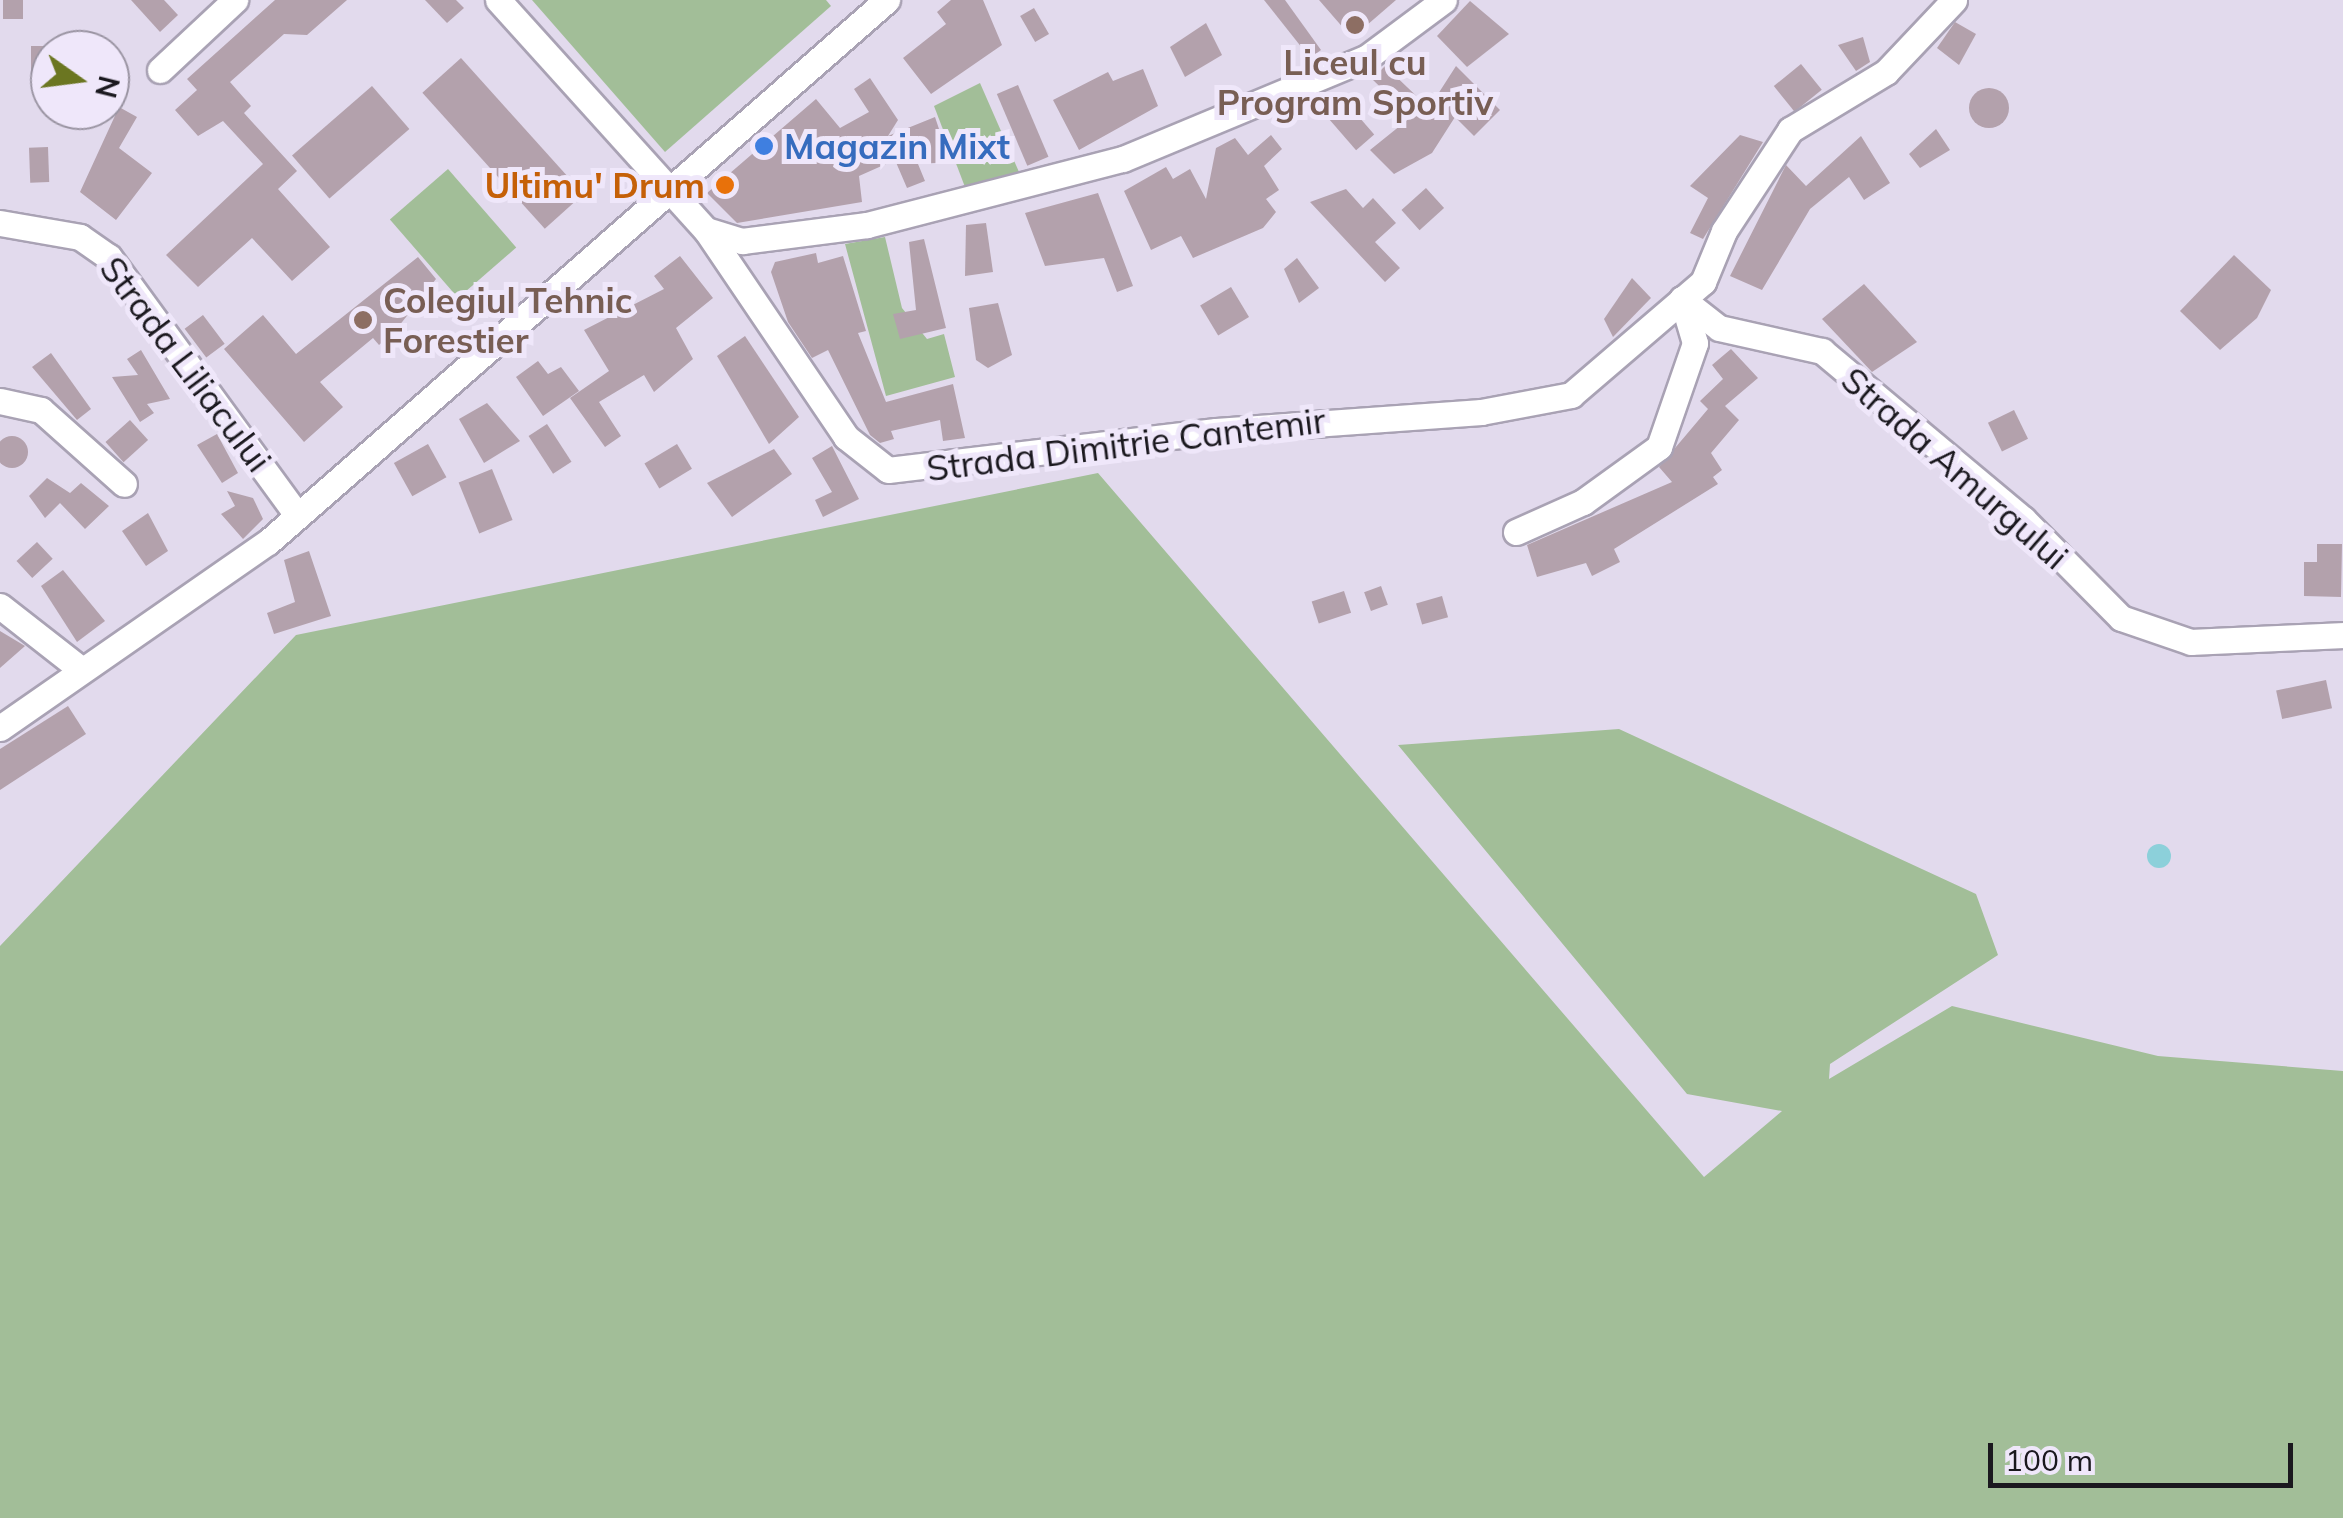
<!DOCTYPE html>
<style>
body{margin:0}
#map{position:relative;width:2343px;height:1518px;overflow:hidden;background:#e2daed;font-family:Mulish,sans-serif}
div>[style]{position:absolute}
.green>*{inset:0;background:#a2be98;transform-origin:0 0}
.water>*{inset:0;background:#8cd0da}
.round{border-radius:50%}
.building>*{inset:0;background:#b3a1ac;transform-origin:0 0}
.roads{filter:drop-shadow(2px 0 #a9a2b4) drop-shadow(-2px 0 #a9a2b4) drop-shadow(0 2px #a9a2b4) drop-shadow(0 -2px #a9a2b4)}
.minor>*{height:25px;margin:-12.5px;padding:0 12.5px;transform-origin:12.5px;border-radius:12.5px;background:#fff}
.dots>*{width:28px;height:28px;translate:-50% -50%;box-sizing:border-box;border:5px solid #efe7fa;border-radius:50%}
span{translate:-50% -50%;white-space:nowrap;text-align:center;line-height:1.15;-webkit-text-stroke:10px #efe7fa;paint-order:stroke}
.education-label{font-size:35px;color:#785e54;font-weight:700}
.left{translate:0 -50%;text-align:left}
.shop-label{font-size:35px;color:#366cbe;font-weight:700}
.food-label{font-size:35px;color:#c56008;font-weight:700}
.right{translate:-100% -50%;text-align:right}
.street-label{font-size:35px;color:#1a181e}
.north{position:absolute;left:30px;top:30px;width:100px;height:100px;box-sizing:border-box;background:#efe7fa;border:2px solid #9a94a2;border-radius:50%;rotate:104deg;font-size:28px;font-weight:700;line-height:40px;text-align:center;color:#1a181e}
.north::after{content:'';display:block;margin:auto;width:35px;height:45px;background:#6b7621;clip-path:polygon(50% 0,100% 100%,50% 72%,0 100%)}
.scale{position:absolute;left:1988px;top:1443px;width:305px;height:45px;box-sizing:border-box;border:5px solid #1a181e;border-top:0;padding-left:12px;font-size:30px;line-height:35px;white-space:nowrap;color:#1a181e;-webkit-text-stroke:8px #efe7fa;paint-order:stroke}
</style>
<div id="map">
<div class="green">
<i style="clip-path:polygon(532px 0,826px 0,831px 6px,665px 152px)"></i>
<i style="clip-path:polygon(980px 83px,1019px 172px,965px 187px,934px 106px)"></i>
<i style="left:448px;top:169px;width:104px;height:77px;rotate:49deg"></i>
<i style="clip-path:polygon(885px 237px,902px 308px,927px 339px,944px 334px,955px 377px,886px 396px,845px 244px)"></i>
<i style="clip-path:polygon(1098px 473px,1704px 1177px,1782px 1111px,1687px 1094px,1398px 745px,1619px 729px,1976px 894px,1998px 955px,1830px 1064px,1829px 1079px,1952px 1006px,2158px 1056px,2343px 1071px,2343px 1518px,0 1518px,0 946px,296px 635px)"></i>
</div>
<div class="water">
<i class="round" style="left:2147px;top:844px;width:24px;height:24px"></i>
</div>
<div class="building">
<i style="left:3px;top:0;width:20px;height:19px"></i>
<i style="clip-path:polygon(131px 0,164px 0,178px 15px,160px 32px)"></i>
<i style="clip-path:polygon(275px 0,347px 0,307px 35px,284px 34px,230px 82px,251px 106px,244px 113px,297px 171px,278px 189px,330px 247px,292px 281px,252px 238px,198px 287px,166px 255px,263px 164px,223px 121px,198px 136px,175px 110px,197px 90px,187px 79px)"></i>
<i style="clip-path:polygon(425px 0,456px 0,464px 8px,447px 23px)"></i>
<i style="clip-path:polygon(951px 0,983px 0,1002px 45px,931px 94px,903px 58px,946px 24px,937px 12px)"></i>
<i style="clip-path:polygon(1264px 0,1285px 0,1321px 50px,1310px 58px)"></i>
<i style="clip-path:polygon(1319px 0,1396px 0,1352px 38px)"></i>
<i style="clip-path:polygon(1470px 1px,1509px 34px,1467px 67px,1437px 36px)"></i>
<i style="left:1034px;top:8px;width:30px;height:16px;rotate:60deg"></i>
<i style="clip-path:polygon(1955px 22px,1976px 34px,1959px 65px,1937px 48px)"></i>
<i style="clip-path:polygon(1206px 23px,1222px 55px,1185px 77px,1170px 47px)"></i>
<i style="clip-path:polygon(1863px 37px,1870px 62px,1856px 71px,1838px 45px)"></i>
<i style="left:50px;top:46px;width:32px;height:19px;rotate:90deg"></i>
<i style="left:461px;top:58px;width:183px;height:52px;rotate:48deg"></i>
<i style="left:1801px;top:64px;width:33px;height:35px;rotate:51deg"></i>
<i style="clip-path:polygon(1385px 66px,1429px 108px,1456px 66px,1500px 110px,1474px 136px,1455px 117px,1432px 153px,1394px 174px,1370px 150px,1411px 117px,1372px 79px)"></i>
<i style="clip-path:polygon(1143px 69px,1158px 106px,1079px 150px,1053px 100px,1108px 72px,1113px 81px)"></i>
<i style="clip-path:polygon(870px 78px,898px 120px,888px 136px,935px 117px,950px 162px,918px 164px,925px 181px,907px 188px,895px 160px,859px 176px,862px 202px,737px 223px,707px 193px,816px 99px,840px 128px,869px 112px,854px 89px)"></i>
<i style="left:1018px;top:85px;width:78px;height:23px;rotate:67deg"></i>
<i style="left:372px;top:86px;width:57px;height:106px;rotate:49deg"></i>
<i class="round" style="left:1969px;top:88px;width:40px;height:40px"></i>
<i style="left:1346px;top:102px;width:43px;height:24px;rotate:49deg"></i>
<i style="clip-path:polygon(119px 107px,137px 117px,119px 148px,152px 173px,116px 220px,80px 192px)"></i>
<i style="clip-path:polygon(1936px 129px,1950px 150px,1920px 168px,1909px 154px)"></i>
<i style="clip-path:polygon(1271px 135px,1282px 149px,1264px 166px,1279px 190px,1266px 199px,1276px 212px,1263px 228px,1193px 258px,1181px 236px,1151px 250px,1124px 191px,1166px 167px,1173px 179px,1190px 169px,1206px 199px,1216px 148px,1235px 138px,1248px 155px)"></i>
<i style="clip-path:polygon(1740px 135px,1763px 142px,1703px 239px,1690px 233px,1708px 198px,1690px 186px)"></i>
<i style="clip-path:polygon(1861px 136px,1890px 183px,1864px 200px,1849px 177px,1810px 209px,1762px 290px,1730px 276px,1786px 165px,1806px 186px)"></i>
<i style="left:48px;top:147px;width:35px;height:19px;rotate:88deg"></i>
<i style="left:1426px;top:188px;width:27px;height:33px;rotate:48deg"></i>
<i style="clip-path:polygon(1346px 189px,1363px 208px,1373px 198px,1396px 223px,1375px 242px,1400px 268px,1385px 282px,1310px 202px)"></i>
<i style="clip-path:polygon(1098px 193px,1133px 286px,1117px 292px,1104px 258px,1045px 266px,1025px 213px)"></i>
<i style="clip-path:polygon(986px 223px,993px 272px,965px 276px,966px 225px)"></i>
<i style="clip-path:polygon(924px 239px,946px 328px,900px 339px,893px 314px,916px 310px,909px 242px)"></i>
<i style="clip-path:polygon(816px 253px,818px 263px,843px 256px,866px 331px,858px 333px,886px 402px,953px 384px,965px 438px,943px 441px,940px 420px,891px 431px,894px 439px,880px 443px,870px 435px,828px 350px,812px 358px,788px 322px,771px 272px,775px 262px)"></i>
<i style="clip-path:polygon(2234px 255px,2271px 290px,2257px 318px,2220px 350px,2180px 311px)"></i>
<i style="clip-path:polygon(680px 256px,713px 298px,676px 328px,693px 359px,654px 392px,644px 375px,599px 402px,621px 436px,605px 447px,570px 398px,609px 371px,584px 330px,664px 289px,654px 276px)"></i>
<i style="clip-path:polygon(418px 257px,436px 279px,395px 331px,379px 345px,373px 338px,320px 382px,343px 407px,304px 442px,224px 349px,263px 315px,296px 354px)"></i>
<i style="clip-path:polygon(1297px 258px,1319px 288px,1299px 303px,1284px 269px)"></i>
<i style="clip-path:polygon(1632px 278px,1651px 298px,1613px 337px,1604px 319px)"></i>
<i style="clip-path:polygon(1864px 284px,1917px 342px,1872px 372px,1822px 319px)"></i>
<i style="left:1231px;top:287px;width:35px;height:36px;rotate:59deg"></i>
<i style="clip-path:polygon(998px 303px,1012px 355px,988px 368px,976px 360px,969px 308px)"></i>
<i style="left:203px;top:315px;width:36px;height:23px;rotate:53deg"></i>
<i style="clip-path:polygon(745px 336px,799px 417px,769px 444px,717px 356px)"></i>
<i style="clip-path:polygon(1731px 349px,1758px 378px,1725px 406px,1739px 420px,1711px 453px,1722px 470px,1713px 477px,1718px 484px,1614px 549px,1620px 562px,1592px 576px,1586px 563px,1537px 577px,1527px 545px,1672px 482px,1659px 467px,1708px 409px,1700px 401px,1723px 379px,1712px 365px)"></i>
<i style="clip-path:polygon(141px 350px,170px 399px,147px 404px,154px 413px,140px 422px,112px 377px,138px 375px,127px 359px)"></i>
<i style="clip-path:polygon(51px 353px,91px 409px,77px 420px,32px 367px)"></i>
<i style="clip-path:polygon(538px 361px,548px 374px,561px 367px,579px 391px,543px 416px,516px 377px)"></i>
<i style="clip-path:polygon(487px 403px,520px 441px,484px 463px,459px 419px)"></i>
<i style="left:2014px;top:410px;width:32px;height:29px;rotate:64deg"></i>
<i style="left:130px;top:420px;width:27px;height:33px;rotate:48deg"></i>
<i style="left:547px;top:424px;width:45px;height:22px;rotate:57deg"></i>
<i style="clip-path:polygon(217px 434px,238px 473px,222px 483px,197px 445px)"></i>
<i class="round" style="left:-4px;top:436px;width:32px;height:32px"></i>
<i style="left:428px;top:444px;width:38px;height:39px;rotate:61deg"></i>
<i style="left:677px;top:444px;width:29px;height:38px;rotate:59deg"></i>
<i style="clip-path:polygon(832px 446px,859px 499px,823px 517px,815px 500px,832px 492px,812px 458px)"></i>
<i style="clip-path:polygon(774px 449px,792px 474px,732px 517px,707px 483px)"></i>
<i style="left:492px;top:469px;width:55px;height:36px;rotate:68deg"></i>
<i style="clip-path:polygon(47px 478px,70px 493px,81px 483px,109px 506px,85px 529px,60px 503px,66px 497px,45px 518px,29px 496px)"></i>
<i style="clip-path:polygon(227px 491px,253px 498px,263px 519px,243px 539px,221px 514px,235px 506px)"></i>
<i style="clip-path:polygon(148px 513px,168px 551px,146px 566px,122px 531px)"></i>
<i style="left:37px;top:542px;width:23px;height:28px;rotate:47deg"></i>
<i style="clip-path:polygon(2317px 544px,2342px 544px,2341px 597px,2304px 596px,2304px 562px,2317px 562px)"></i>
<i style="clip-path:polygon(309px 551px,331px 616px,274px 634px,267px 613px,295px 602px,284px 560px)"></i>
<i style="clip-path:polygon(63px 570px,105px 621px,77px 642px,41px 586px)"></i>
<i style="left:1381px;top:586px;width:20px;height:18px;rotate:70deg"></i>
<i style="left:1344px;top:591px;width:23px;height:34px;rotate:72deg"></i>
<i style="left:1442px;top:596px;width:22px;height:27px;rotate:74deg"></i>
<i style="clip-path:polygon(0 631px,25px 646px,0 668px)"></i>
<i style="left:2326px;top:680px;width:29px;height:51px;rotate:78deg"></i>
<i style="clip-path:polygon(68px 706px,86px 734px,0 790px,0 749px)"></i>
</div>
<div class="roads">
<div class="minor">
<i style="left:498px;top:0;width:310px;rotate:47.9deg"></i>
<i style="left:706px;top:230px;width:250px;rotate:55.9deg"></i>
<i style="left:846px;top:437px;width:53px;rotate:38.2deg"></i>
<i style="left:888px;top:470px;width:330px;rotate:-6.8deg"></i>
<i style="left:1216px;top:431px;width:266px;rotate:-4.1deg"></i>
<i style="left:1481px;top:412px;width:92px;rotate:-10.7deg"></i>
<i style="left:1571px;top:395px;width:174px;rotate:-40.6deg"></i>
<i style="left:1703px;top:282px;width:55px;rotate:-67.6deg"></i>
<i style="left:1724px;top:231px;width:121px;rotate:-56.8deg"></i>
<i style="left:1790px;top:130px;width:112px;rotate:-31.1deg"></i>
<i style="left:1886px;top:72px;width:99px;rotate:-46.6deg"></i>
<i style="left:160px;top:70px;width:103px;rotate:-43deg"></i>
<i style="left:0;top:223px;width:81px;rotate:9.9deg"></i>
<i style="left:80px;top:237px;width:35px;rotate:35deg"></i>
<i style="left:109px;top:257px;width:319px;rotate:53.9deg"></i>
<i style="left:706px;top:230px;width:38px;rotate:17deg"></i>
<i style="left:742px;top:241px;width:126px;rotate:-7.3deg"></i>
<i style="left:867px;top:225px;width:264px;rotate:-14.5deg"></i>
<i style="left:1123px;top:159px;width:263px;rotate:-22.6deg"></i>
<i style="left:1366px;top:58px;width:97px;rotate:-36.6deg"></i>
<i style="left:1682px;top:299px;width:47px;rotate:38.1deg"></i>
<i style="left:1719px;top:328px;width:106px;rotate:12.6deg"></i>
<i style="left:1822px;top:351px;width:262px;rotate:39.9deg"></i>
<i style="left:2023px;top:519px;width:139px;rotate:45.3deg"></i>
<i style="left:2121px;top:618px;width:74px;rotate:18.9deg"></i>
<i style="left:2191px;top:642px;width:152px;rotate:-2.6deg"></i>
<i style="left:0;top:401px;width:42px;rotate:12.4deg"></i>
<i style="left:41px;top:410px;width:111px;rotate:41.7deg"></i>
<i style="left:1516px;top:532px;width:73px;rotate:-24.1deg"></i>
<i style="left:1583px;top:502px;width:94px;rotate:-35.9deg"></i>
<i style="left:1659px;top:447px;width:110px;rotate:-70.9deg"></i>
<i style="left:1695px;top:343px;width:46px;rotate:-106.5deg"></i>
<i style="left:0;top:606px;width:104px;rotate:38deg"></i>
<i style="left:0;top:728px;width:326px;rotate:-34.8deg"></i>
<i style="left:268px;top:542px;width:823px;rotate:-41.21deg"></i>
</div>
</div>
<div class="dots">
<i style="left:1355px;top:25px;background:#8d6e63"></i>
<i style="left:764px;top:146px;background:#3f7fe0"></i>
<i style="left:725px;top:185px;background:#e8710a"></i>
<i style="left:363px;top:320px;background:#8d6e63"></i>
</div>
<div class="education-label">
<span style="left:1355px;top:82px">Liceul cu<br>Program Sportiv</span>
<span class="left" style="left:383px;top:320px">Colegiul Tehnic<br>Forestier</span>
</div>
<div class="shop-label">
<span class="left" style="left:784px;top:146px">Magazin Mixt</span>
</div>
<div class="food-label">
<span class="right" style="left:705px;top:185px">Ultimu' Drum</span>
</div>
<div class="street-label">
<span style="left:186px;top:364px;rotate:53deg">Strada Liliacului</span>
<span style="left:1126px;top:444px;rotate:-7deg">Strada Dimitrie Cantemir</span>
<span style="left:1955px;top:468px;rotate:41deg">Strada Amurgului</span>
</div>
<div class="north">N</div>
<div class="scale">100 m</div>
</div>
